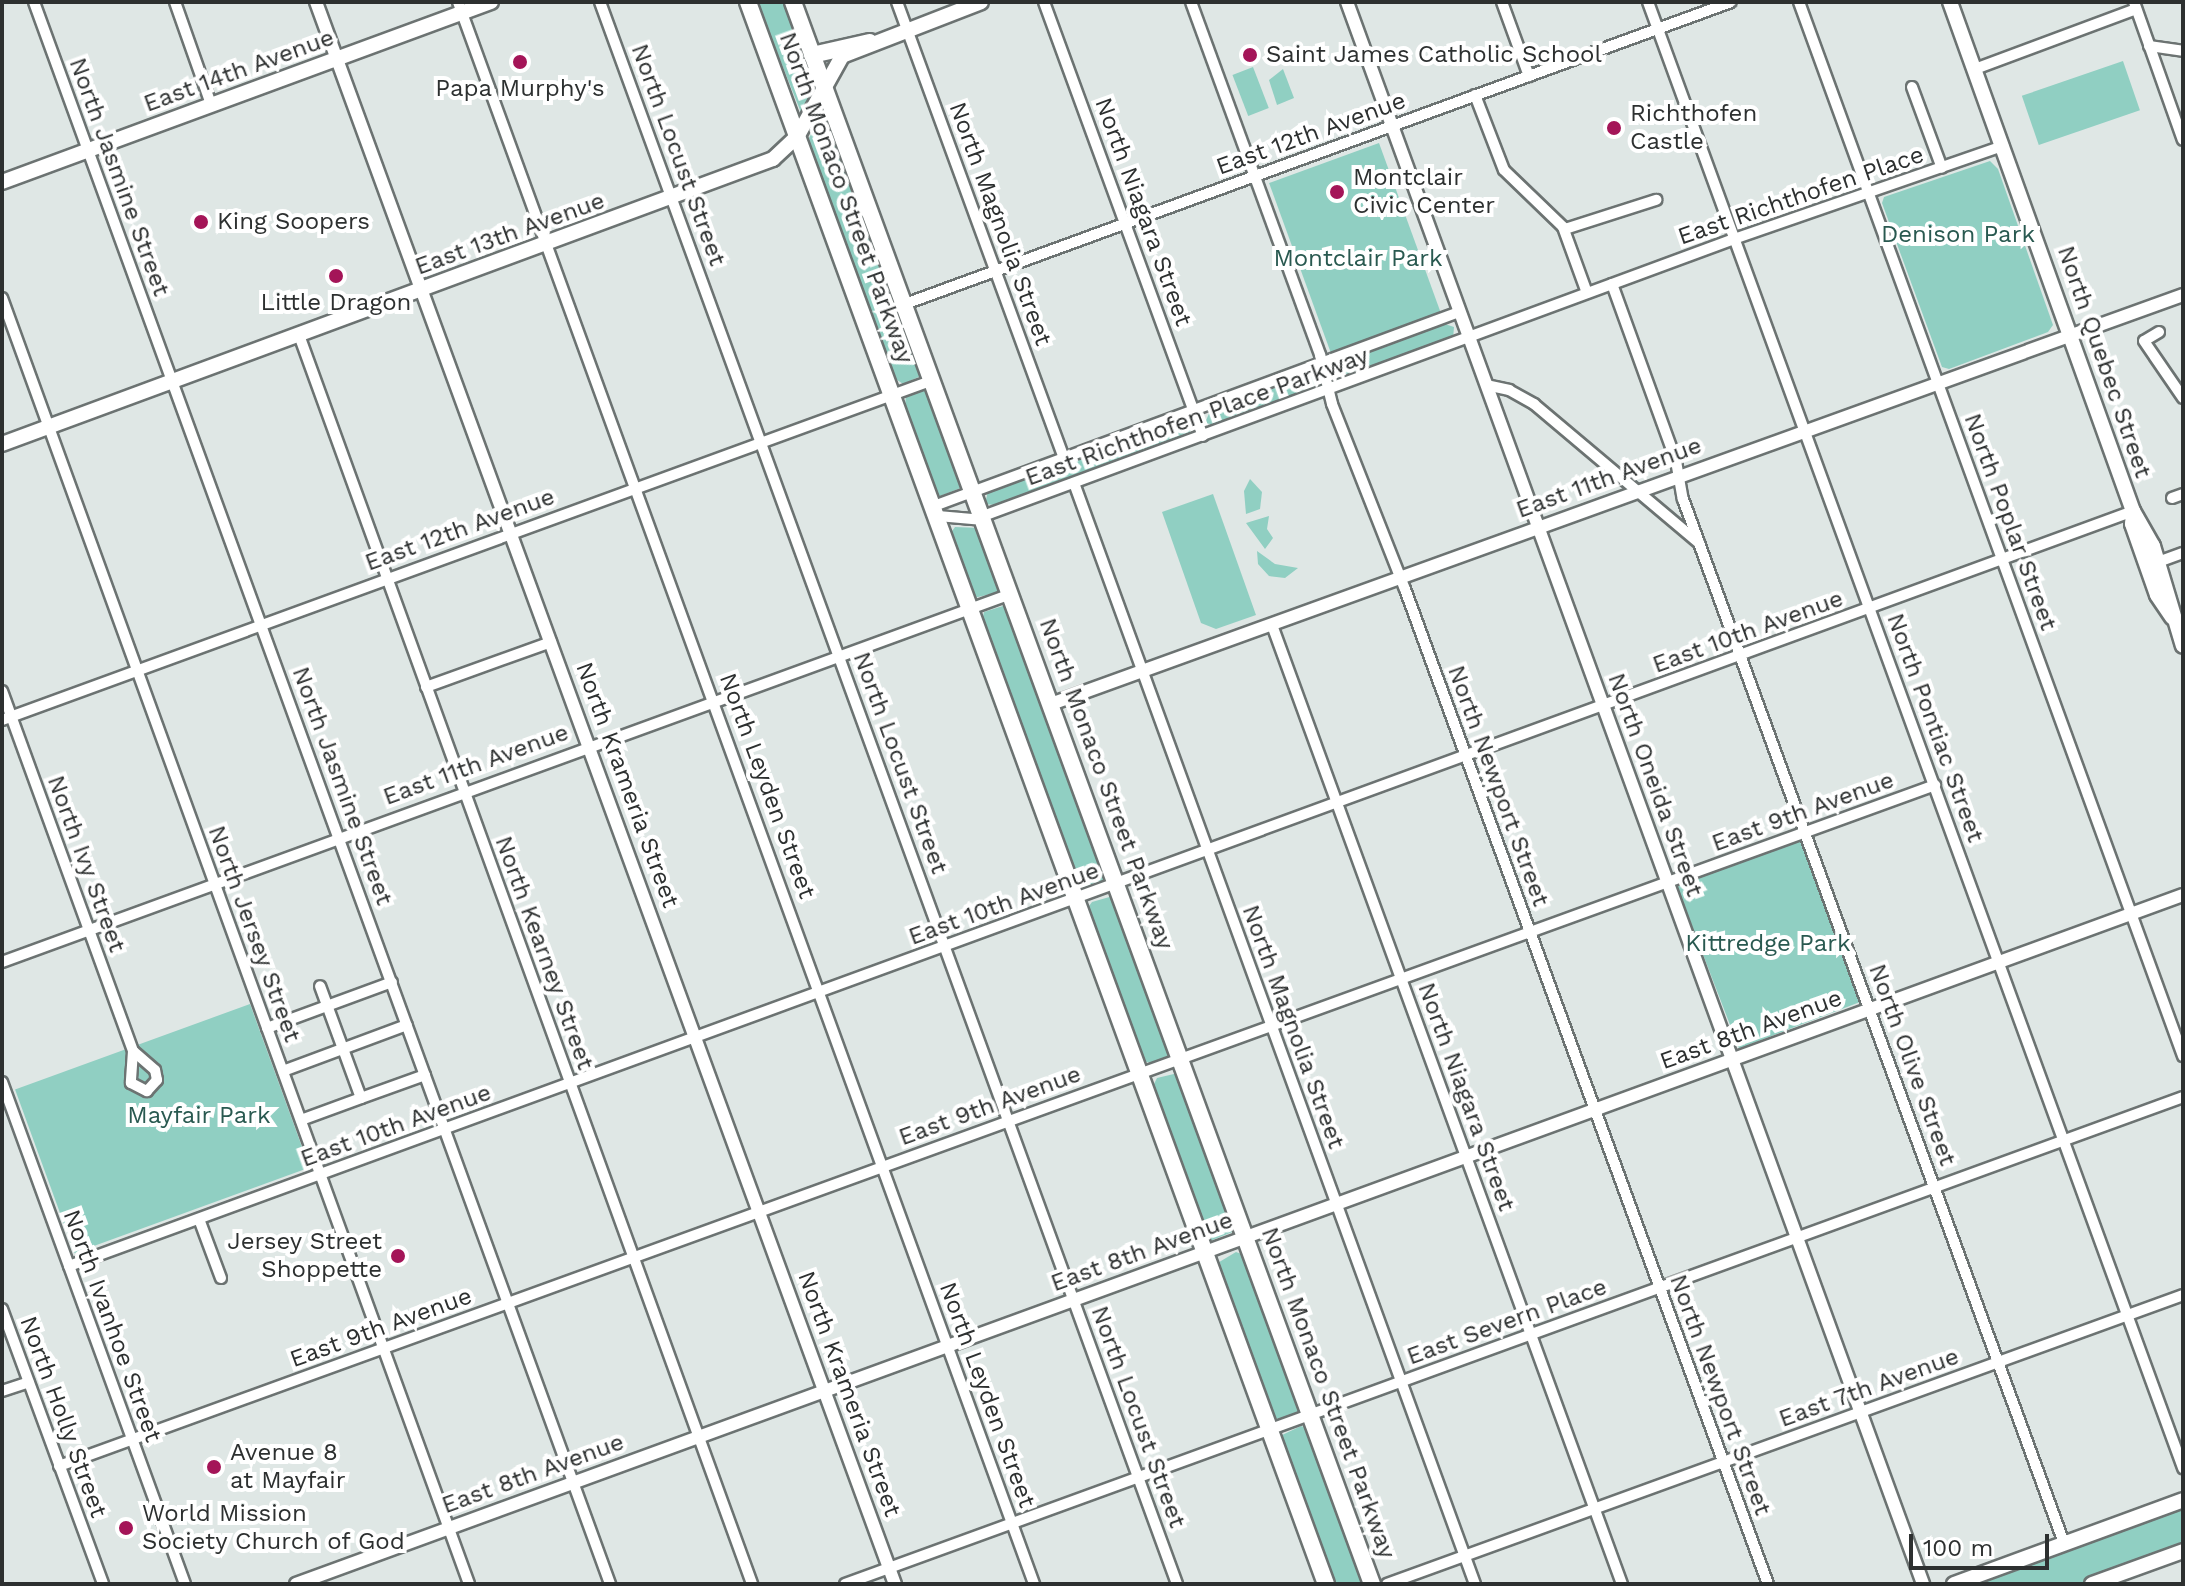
<!DOCTYPE html>
<style>
body{margin:0}
#map{position:relative;width:2185px;height:1586px;overflow:hidden;background:#dfe7e5;font-family:"Work Sans",sans-serif}
div>[style]{position:absolute}
.green>*{inset:0;background:#90cfc2;transform-origin:0 0}
.roads{filter:drop-shadow(2px 0 #6c7372) drop-shadow(-2px 0 #6c7372) drop-shadow(0 2px #6c7372) drop-shadow(0 -2px #6c7372)}
.minor>*{height:10px;margin:-5px;padding:0 5px;transform-origin:5px;border-radius:5px;background:#fff}
.tertiary>*{height:12px;margin:-6px;padding:0 6px;transform-origin:6px;border-radius:6px;background:#fff}
.secondary>*{height:14px;margin:-7px;padding:0 7px;transform-origin:7px;border-radius:7px;background:#fff}
.primary>*{height:16px;margin:-8px;padding:0 8px;transform-origin:8px;border-radius:8px;background:#fff}
.dots>*{width:22px;height:22px;translate:-50% -50%;box-sizing:border-box;border:4px solid #fff;border-radius:50%}
span{translate:-50% -50%;white-space:nowrap;text-align:center;line-height:1.15;-webkit-text-stroke:8px #fff;paint-order:stroke}
.poi-label{font-size:24px;color:#2d3030}
.left{translate:0 -50%;text-align:left}
.right{translate:-100% -50%;text-align:right}
.street-label{font-size:24px;color:#2d3030}
.park-label{font-size:24px;color:#295950}
.frame{position:absolute;inset:0;border:4px solid #2d3030;pointer-events:none}
.scale{position:absolute;left:1909px;top:1534px;width:140px;height:36px;box-sizing:border-box;border:4px solid #2d3030;border-top:0;padding-left:10px;font-size:24px;line-height:28px;white-space:nowrap;color:#2d3030;-webkit-text-stroke:6px #fff;paint-order:stroke}
</style>
<div id="map">
<div class="green">
<i style="clip-path:polygon(757px 2px,789px 2px,818px 85px,802px 115px)"></i>
<i style="left:2123px;top:61px;width:52px;height:107px;rotate:71deg"></i>
<i style="left:1253px;top:67px;width:44px;height:22px;rotate:69deg"></i>
<i style="clip-path:polygon(1283px 69px,1294px 98px,1277px 105px,1269px 80px)"></i>
<i style="clip-path:polygon(825px 110px,923px 375px,903px 384px,893px 377px,811px 149px,809px 138px)"></i>
<i style="left:1379px;top:143px;width:180px;height:117px;rotate:70deg"></i>
<i style="clip-path:polygon(1990px 161px,1998px 169px,2053px 325px,2048px 332px,1949px 369px,1942px 367px,1882px 203px,1884px 197px)"></i>
<i style="clip-path:polygon(1445px 324px,1454px 327px,1453px 339px,1345px 377px,1333px 374px,1337px 363px)"></i>
<i style="clip-path:polygon(1311px 375px,1316px 385px,1311px 390px,1216px 425px,1205px 423px,1210px 411px)"></i>
<i style="clip-path:polygon(927px 388px,963px 487px,938px 497px,905px 407px,906px 395px)"></i>
<i style="clip-path:polygon(1187px 420px,1192px 429px,1187px 435px,994px 505px,985px 504px,988px 491px)"></i>
<i style="clip-path:polygon(1250px 479px,1262px 492px,1260px 509px,1246px 514px,1244px 491px)"></i>
<i style="clip-path:polygon(1213px 494px,1256px 615px,1216px 629px,1201px 623px,1162px 512px)"></i>
<i style="clip-path:polygon(1269px 516px,1267px 529px,1273px 538px,1265px 549px,1246px 523px)"></i>
<i style="clip-path:polygon(955px 527px,980px 528px,999px 592px,974px 598px,950px 534px)"></i>
<i style="clip-path:polygon(1257px 551px,1275px 564px,1298px 568px,1285px 578px,1269px 576px,1258px 564px)"></i>
<i style="clip-path:polygon(1006px 605px,1107px 879px,1085px 889px,1078px 885px,982px 621px,984px 612px)"></i>
<i style="left:1799px;top:839px;width:174px;height:131px;rotate:69deg"></i>
<i style="clip-path:polygon(1113px 896px,1170px 1055px,1151px 1063px,1142px 1061px,1086px 910px,1092px 902px)"></i>
<i style="left:250px;top:1004px;width:174px;height:250px;rotate:70deg"></i>
<i style="clip-path:polygon(1178px 1073px,1235px 1231px,1210px 1241px,1153px 1086px,1157px 1078px)"></i>
<i style="clip-path:polygon(1236px 1252px,1244px 1255px,1300px 1411px,1280px 1419px,1273px 1418px,1216px 1264px)"></i>
<i style="clip-path:polygon(1301px 1426px,1307px 1428px,1365px 1584px,1332px 1584px,1280px 1436px)"></i>
<i style="clip-path:polygon(2183px 1507px,2183px 1546px,2079px 1584px,1971px 1584px)"></i>
</div>
<div class="roads">
<div class="minor">
<i style="left:34px;top:2px;width:1684px;rotate:69.99deg"></i>
<i style="left:175px;top:2px;width:108px;rotate:70.6deg"></i>
<i style="left:458px;top:2px;width:1684px;rotate:69.99deg"></i>
<i style="left:600px;top:2px;width:1684px;rotate:69.96deg"></i>
<i style="left:897px;top:2px;width:487px;rotate:69.9deg"></i>
<i style="left:1044px;top:2px;width:462px;rotate:69.9deg"></i>
<i style="left:1191px;top:2px;width:376px;rotate:69.9deg"></i>
<i style="left:1320px;top:355px;width:50px;rotate:76.2deg"></i>
<i style="left:1332px;top:404px;width:199px;rotate:68.5deg"></i>
<i style="left:1405px;top:589px;width:1059px;rotate:69.96deg"></i>
<i style="left:1502px;top:2px;width:79px;rotate:70deg"></i>
<i style="left:1648px;top:2px;width:1561px;rotate:69.95deg"></i>
<i style="left:1799px;top:2px;width:1122px;rotate:69.98deg"></i>
<i style="left:2134px;top:2px;width:146px;rotate:70.5deg"></i>
<i style="left:2149px;top:46px;width:34px;rotate:8deg"></i>
<i style="left:1975px;top:69px;width:172px;rotate:-20.4deg"></i>
<i style="left:1912px;top:87px;width:86px;rotate:69.7deg"></i>
<i style="left:1475px;top:95px;width:80px;rotate:68.9deg"></i>
<i style="left:1504px;top:170px;width:82px;rotate:44deg"></i>
<i style="left:1563px;top:227px;width:70px;rotate:70deg"></i>
<i style="left:1565px;top:229px;width:96px;rotate:-17.7deg"></i>
<i style="left:1612px;top:284px;width:188px;rotate:70.1deg"></i>
<i style="left:1676px;top:461px;width:39px;rotate:80deg"></i>
<i style="left:1683px;top:499px;width:1111px;rotate:69.95deg"></i>
<i style="left:2px;top:298px;width:1368px;rotate:70.04deg"></i>
<i style="left:905px;top:304px;width:879px;rotate:-20.08deg"></i>
<i style="left:2159px;top:332px;width:17px;rotate:149deg"></i>
<i style="left:2144px;top:341px;width:69px;rotate:55.6deg"></i>
<i style="left:299px;top:335px;width:1329px;rotate:70.06deg"></i>
<i style="left:1486px;top:385px;width:24px;rotate:12deg"></i>
<i style="left:1509px;top:390px;width:29px;rotate:29deg"></i>
<i style="left:1534px;top:404px;width:216px;rotate:40.1deg"></i>
<i style="left:1074px;top:483px;width:1172px;rotate:69.99deg"></i>
<i style="left:2172px;top:498px;width:12px;rotate:-20deg"></i>
<i style="left:934px;top:506px;width:560px;rotate:-20.28deg"></i>
<i style="left:938px;top:516px;width:37px;rotate:5deg"></i>
<i style="left:975px;top:519px;width:809px;rotate:-20.25deg"></i>
<i style="left:1734px;top:239px;width:285px;rotate:-19.1deg"></i>
<i style="left:2158px;top:562px;width:27px;rotate:-20deg"></i>
<i style="left:1272px;top:625px;width:1021px;rotate:69.95deg"></i>
<i style="left:426px;top:687px;width:133px;rotate:-19.8deg"></i>
<i style="left:2px;top:691px;width:383px;rotate:70deg"></i>
<i style="left:133px;top:1051px;width:32px;rotate:94deg"></i>
<i style="left:131px;top:1083px;width:18px;rotate:27deg"></i>
<i style="left:147px;top:1091px;width:15px;rotate:-48deg"></i>
<i style="left:157px;top:1080px;width:10px;rotate:-101deg"></i>
<i style="left:155px;top:1070px;width:29px;rotate:-139deg"></i>
<i style="left:2px;top:720px;width:991px;rotate:-20.06deg"></i>
<i style="left:2px;top:962px;width:1074px;rotate:-20.04deg"></i>
<i style="left:267px;top:1028px;width:133px;rotate:-20.2deg"></i>
<i style="left:283px;top:1071px;width:132px;rotate:-20.4deg"></i>
<i style="left:2px;top:1082px;width:534px;rotate:69.97deg"></i>
<i style="left:361px;top:1098px;width:68px;rotate:-19.8deg"></i>
<i style="left:301px;top:1120px;width:64px;rotate:-20.1deg"></i>
<i style="left:361px;top:1098px;width:119px;rotate:-110.1deg"></i>
<i style="left:199px;top:1219px;width:63px;rotate:69.6deg"></i>
<i style="left:69px;top:1266px;width:2198px;rotate:-20.09deg"></i>
<i style="left:2px;top:1309px;width:293px;rotate:69.8deg"></i>
<i style="left:2px;top:1391px;width:28px;rotate:-18deg"></i>
<i style="left:59px;top:1466px;width:1996px;rotate:-19.95deg"></i>
<i style="left:845px;top:1584px;width:1424px;rotate:-20deg"></i>
<i style="left:1387px;top:1584px;width:847px;rotate:-19.95deg"></i>
</div>
<div class="tertiary">
<i style="left:316px;top:2px;width:1685px;rotate:69.9deg"></i>
<i style="left:1347px;top:2px;width:1684px;rotate:69.99deg"></i>
<i style="left:1051px;top:704px;width:1204px;rotate:-19.87deg"></i>
<i style="left:296px;top:1584px;width:2009px;rotate:-20.06deg"></i>
</div>
<div class="secondary">
<i style="left:1950px;top:2px;width:541px;rotate:70.23deg"></i>
<i style="left:2133px;top:511px;width:13px;rotate:94deg"></i>
<i style="left:2132px;top:524px;width:75px;rotate:70.6deg"></i>
<i style="left:2157px;top:595px;width:27px;rotate:56deg"></i>
<i style="left:2px;top:182px;width:521px;rotate:-20.21deg"></i>
<i style="left:2px;top:444px;width:822px;rotate:-20.29deg"></i>
<i style="left:773px;top:159px;width:33px;rotate:-43deg"></i>
<i style="left:797px;top:137px;width:93px;rotate:-60.9deg"></i>
<i style="left:842px;top:56px;width:149px;rotate:-21.2deg"></i>
<i style="left:2133px;top:511px;width:40px;rotate:60.3deg"></i>
<i style="left:2153px;top:546px;width:104px;rotate:73.3deg"></i>
<i style="left:1954px;top:1584px;width:244px;rotate:-20.1deg"></i>
<i style="left:2092px;top:1584px;width:97px;rotate:-19.9deg"></i>
</div>
<div class="primary">
<i style="left:748px;top:2px;width:1684px;rotate:69.93deg"></i>
<i style="left:793px;top:2px;width:1685px;rotate:69.9deg"></i>
<i style="left:812px;top:55px;width:59px;rotate:-12.6deg"></i>
</div>
</div>
<div class="dots">
<i style="left:1250px;top:55px;background:#a41558"></i>
<i style="left:520px;top:62px;background:#a41558"></i>
<i style="left:1614px;top:128px;background:#a41558"></i>
<i style="left:1337px;top:192px;background:#a41558"></i>
<i style="left:201px;top:222px;background:#a41558"></i>
<i style="left:336px;top:276px;background:#a41558"></i>
<i style="left:398px;top:1256px;background:#a41558"></i>
<i style="left:214px;top:1467px;background:#a41558"></i>
<i style="left:126px;top:1528px;background:#a41558"></i>
</div>
<div class="poi-label">
<span class="left" style="left:1266px;top:55px">Saint James Catholic School</span>
<span style="left:520px;top:89px">Papa Murphy's</span>
<span class="left" style="left:1630px;top:128px">Richthofen<br>Castle</span>
<span class="left" style="left:1353px;top:192px">Montclair<br>Civic Center</span>
<span class="left" style="left:217px;top:222px">King Soopers</span>
<span style="left:336px;top:303px">Little Dragon</span>
<span class="right" style="left:382px;top:1256px">Jersey Street<br>Shoppette</span>
<span class="left" style="left:230px;top:1467px">Avenue 8<br>at Mayfair</span>
<span class="left" style="left:142px;top:1528px">World Mission<br>Society Church of God</span>
</div>
<div class="street-label">
<span style="left:239px;top:71px;rotate:-20deg">East 14th Avenue</span>
<span style="left:1311px;top:134px;rotate:-20deg">East 12th Avenue</span>
<span style="left:678px;top:155px;rotate:70deg">North Locust Street</span>
<span style="left:119px;top:177px;rotate:70deg">North Jasmine Street</span>
<span style="left:1801px;top:196px;rotate:-19deg">East Richthofen Place</span>
<span style="left:846px;top:198px;rotate:70deg">North Monaco Street Parkway</span>
<span style="left:1143px;top:212px;rotate:70deg">North Niagara Street</span>
<span style="left:1000px;top:224px;rotate:70deg">North Magnolia Street</span>
<span style="left:510px;top:234px;rotate:-20deg">East 13th Avenue</span>
<span style="left:2104px;top:362px;rotate:71deg">North Quebec Street</span>
<span style="left:1197px;top:417px;rotate:-20deg">East Richthofen Place Parkway</span>
<span style="left:1609px;top:478px;rotate:-20deg">East 11th Avenue</span>
<span style="left:2010px;top:522px;rotate:70deg">North Poplar Street</span>
<span style="left:460px;top:530px;rotate:-20deg">East 12th Avenue</span>
<span style="left:1748px;top:632px;rotate:-20deg">East 10th Avenue</span>
<span style="left:1935px;top:728px;rotate:70deg">North Pontiac Street</span>
<span style="left:900px;top:763px;rotate:70deg">North Locust Street</span>
<span style="left:476px;top:765px;rotate:-20deg">East 11th Avenue</span>
<span style="left:1106px;top:784px;rotate:70deg">North Monaco Street Parkway</span>
<span style="left:627px;top:785px;rotate:70deg">North Krameria Street</span>
<span style="left:1655px;top:785px;rotate:70deg">North Oneida Street</span>
<span style="left:342px;top:786px;rotate:70deg">North Jasmine Street</span>
<span style="left:767px;top:786px;rotate:70deg">North Leyden Street</span>
<span style="left:1498px;top:786px;rotate:70deg">North Newport Street</span>
<span style="left:1803px;top:812px;rotate:-20deg">East 9th Avenue</span>
<span style="left:86px;top:864px;rotate:70deg">North Ivy Street</span>
<span style="left:1004px;top:904px;rotate:-20deg">East 10th Avenue</span>
<span style="left:254px;top:934px;rotate:70deg">North Jersey Street</span>
<span style="left:544px;top:953px;rotate:70deg">North Kearney Street</span>
<span style="left:1293px;top:1027px;rotate:70deg">North Magnolia Street</span>
<span style="left:1751px;top:1030px;rotate:-20deg">East 8th Avenue</span>
<span style="left:1912px;top:1065px;rotate:70deg">North Olive Street</span>
<span style="left:1466px;top:1097px;rotate:70deg">North Niagara Street</span>
<span style="left:990px;top:1106px;rotate:-20deg">East 9th Avenue</span>
<span style="left:396px;top:1126px;rotate:-20deg">East 10th Avenue</span>
<span style="left:1142px;top:1252px;rotate:-20deg">East 8th Avenue</span>
<span style="left:1507px;top:1322px;rotate:-20deg">East Severn Place</span>
<span style="left:112px;top:1326px;rotate:70deg">North Ivanhoe Street</span>
<span style="left:381px;top:1328px;rotate:-20deg">East 9th Avenue</span>
<span style="left:1869px;top:1388px;rotate:-20deg">East 7th Avenue</span>
<span style="left:1328px;top:1393px;rotate:70deg">North Monaco Street Parkway</span>
<span style="left:849px;top:1394px;rotate:70deg">North Krameria Street</span>
<span style="left:987px;top:1395px;rotate:70deg">North Leyden Street</span>
<span style="left:1720px;top:1395px;rotate:70deg">North Newport Street</span>
<span style="left:63px;top:1417px;rotate:70deg">North Holly Street</span>
<span style="left:1138px;top:1417px;rotate:70deg">North Locust Street</span>
<span style="left:533px;top:1474px;rotate:-20deg">East 8th Avenue</span>
</div>
<div class="park-label">
<span style="left:1958px;top:235px">Denison Park</span>
<span style="left:1358px;top:259px">Montclair Park</span>
<span style="left:1768px;top:944px">Kittredge Park</span>
<span style="left:199px;top:1116px">Mayfair Park</span>
</div>
<div class="frame"></div>
<div class="scale">100 m</div>
</div>
